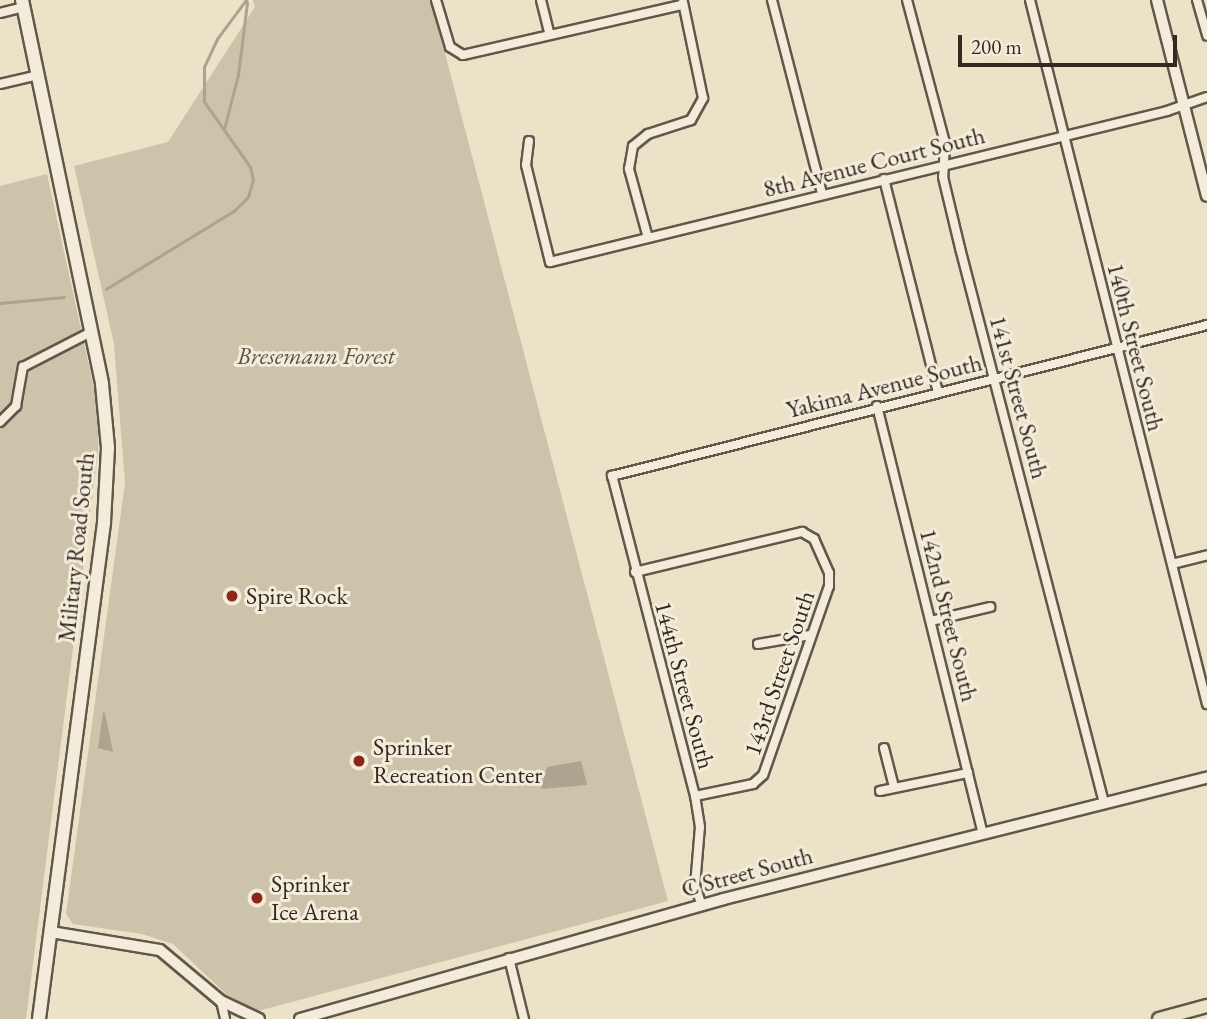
<!DOCTYPE html>
<style>
body{margin:0}
#map{position:relative;width:1207px;height:1019px;overflow:hidden;background:#ece2c7;font-family:"EB Garamond",serif}
div>[style]{position:absolute}
.green>*{inset:0;background:#cdc3ab}
.water>*{inset:0;background:#ada38f}
.stream>*{height:2.5px;margin:-1.25px;padding:0 1.25px;transform-origin:1.25px;border-radius:1.25px;background:#ada38f}
.roads{filter:drop-shadow(2px 0 #61574a) drop-shadow(-2px 0 #61574a) drop-shadow(0 2px #61574a) drop-shadow(0 -2px #61574a)}
.minor>*{height:8px;margin:-4px;padding:0 4px;transform-origin:4px;border-radius:4px;background:#f3ecdb}
.tertiary>*{height:10px;margin:-5px;padding:0 5px;transform-origin:5px;border-radius:5px;background:#f3ecdb}
.secondary>*{height:12px;margin:-6px;padding:0 6px;transform-origin:6px;border-radius:6px;background:#f3ecdb}
.primary>*{height:12px;margin:-6px;padding:0 6px;transform-origin:6px;border-radius:6px;background:#ece2c7}
.dots>*{width:19px;height:19px;translate:-50% -50%;box-sizing:border-box;border:4px solid #f3ecdb;border-radius:50%}
span{translate:-50% -50%;white-space:nowrap;text-align:center;line-height:1.15;-webkit-text-stroke:6px #f3ecdb;paint-order:stroke}
.street-label{font-size:24px;color:#332921}
.park-label{font-size:24px;color:#5a5044;font-style:italic}
.poi-label{font-size:24px;color:#332921}
.left{translate:0 -50%;text-align:left}
.scale{position:absolute;left:958px;top:35px;width:219px;height:32px;box-sizing:border-box;border:4px solid #332921;border-top:0;padding-left:9px;font-size:21px;line-height:24px;white-space:nowrap;color:#332921;-webkit-text-stroke:5px #f3ecdb;paint-order:stroke}
</style>
<div id="map">
<div class="green">
<i style="clip-path:polygon(253px 0,431px 0,668px 901px,258px 1011px,227px 995px,173px 944px,142px 934px,73px 924px,66px 914px,125px 483px,114px 344px,74px 166px,168px 142px,255px 7px)"></i>
<i style="clip-path:polygon(47px 174px,99px 411px,98px 451px,26px 1019px,0 1019px,0 186px)"></i>
</div>
<div class="water">
<i style="clip-path:polygon(103px 712px,105px 713px,113px 752px,98px 748px)"></i>
<i style="clip-path:polygon(581px 761px,587px 785px,541px 789px,547px 767px)"></i>
</div>
<div class="stream">
<i style="left:224px;top:129px;width:56px;rotate:-75.5deg"></i>
<i style="left:238px;top:75px;width:73px;rotate:-82.9deg"></i>
<i style="left:106px;top:289px;width:150px;rotate:-31.4deg"></i>
<i style="left:234px;top:211px;width:20px;rotate:-45deg"></i>
<i style="left:248px;top:197px;width:18px;rotate:-74deg"></i>
<i style="left:253px;top:180px;width:13px;rotate:-103deg"></i>
<i style="left:250px;top:167px;width:80px;rotate:-125.3deg"></i>
<i style="left:204px;top:102px;width:35px;rotate:-90deg"></i>
<i style="left:204px;top:67px;width:31px;rotate:-65deg"></i>
<i style="left:217px;top:39px;width:49px;rotate:-53.4deg"></i>
<i style="left:0;top:303px;width:64px;rotate:-5.4deg"></i>
</div>
<div class="roads">
<div class="minor">
<i style="left:436px;top:0;width:49px;rotate:73.4deg"></i>
<i style="left:450px;top:47px;width:15px;rotate:32deg"></i>
<i style="left:463px;top:55px;width:224px;rotate:-12.9deg"></i>
<i style="left:541px;top:0;width:34px;rotate:76deg"></i>
<i style="left:772px;top:0;width:200px;rotate:75.5deg"></i>
<i style="left:907px;top:0;width:148px;rotate:75.1deg"></i>
<i style="left:945px;top:143px;width:34px;rotate:93deg"></i>
<i style="left:943px;top:177px;width:73px;rotate:76.5deg"></i>
<i style="left:960px;top:248px;width:573px;rotate:75.45deg"></i>
<i style="left:1030px;top:0;width:726px;rotate:75.89deg"></i>
<i style="left:1197px;top:0;width:37px;rotate:74deg"></i>
<i style="left:0;top:13px;width:25px;rotate:-14deg"></i>
<i style="left:0;top:84px;width:39px;rotate:-13deg"></i>
<i style="left:529px;top:141px;width:24px;rotate:97deg"></i>
<i style="left:526px;top:165px;width:100px;rotate:76.1deg"></i>
<i style="left:550px;top:262px;width:635px;rotate:-13.75deg"></i>
<i style="left:1167px;top:111px;width:42px;rotate:-19.3deg"></i>
<i style="left:884px;top:179px;width:220px;rotate:75.8deg"></i>
<i style="left:648px;top:238px;width:72px;rotate:-105.4deg"></i>
<i style="left:629px;top:169px;width:23px;rotate:-80deg"></i>
<i style="left:633px;top:146px;width:19px;rotate:-39deg"></i>
<i style="left:648px;top:134px;width:45px;rotate:-18deg"></i>
<i style="left:691px;top:120px;width:25px;rotate:-61deg"></i>
<i style="left:703px;top:98px;width:98px;rotate:-101.8deg"></i>
<i style="left:877px;top:406px;width:440px;rotate:76.1deg"></i>
<i style="left:0;top:422px;width:23px;rotate:-45deg"></i>
<i style="left:16px;top:406px;width:40px;rotate:-80deg"></i>
<i style="left:23px;top:367px;width:76px;rotate:-27.2deg"></i>
<i style="left:1172px;top:564px;width:36px;rotate:-14deg"></i>
<i style="left:635px;top:572px;width:172px;rotate:-13.5deg"></i>
<i style="left:802px;top:532px;width:14px;rotate:30deg"></i>
<i style="left:814px;top:539px;width:37px;rotate:66deg"></i>
<i style="left:829px;top:573px;width:13px;rotate:90deg"></i>
<i style="left:829px;top:586px;width:200px;rotate:109.2deg"></i>
<i style="left:763px;top:775px;width:13px;rotate:138deg"></i>
<i style="left:753px;top:784px;width:59px;rotate:168.3deg"></i>
<i style="left:931px;top:621px;width:61px;rotate:-13.3deg"></i>
<i style="left:758px;top:644px;width:53px;rotate:-9.8deg"></i>
<i style="left:884px;top:748px;width:40px;rotate:75.6deg"></i>
<i style="left:880px;top:791px;width:90px;rotate:-11.6deg"></i>
<i style="left:702px;top:906px;width:21px;rotate:-109deg"></i>
<i style="left:695px;top:886px;width:59px;rotate:-85.2deg"></i>
<i style="left:700px;top:827px;width:31px;rotate:-99deg"></i>
<i style="left:695px;top:796px;width:331px;rotate:-104.5deg"></i>
<i style="left:612px;top:476px;width:614px;rotate:-14.24deg"></i>
<i style="left:509px;top:958px;width:63px;rotate:76.2deg"></i>
<i style="left:221px;top:1001px;width:18px;rotate:77deg"></i>
</div>
<div class="tertiary">
<i style="left:1157px;top:0;width:202px;rotate:75.7deg"></i>
<i style="left:51px;top:932px;width:110px;rotate:9.4deg"></i>
<i style="left:160px;top:950px;width:80px;rotate:39.9deg"></i>
<i style="left:221px;top:1001px;width:42px;rotate:25.3deg"></i>
<i style="left:300px;top:1019px;width:441px;rotate:-15.8deg"></i>
<i style="left:724px;top:899px;width:498px;rotate:-14.1deg"></i>
</div>
<div class="secondary">
<i style="left:22px;top:0;width:392px;rotate:78.2deg"></i>
<i style="left:102px;top:384px;width:64px;rotate:84.6deg"></i>
<i style="left:108px;top:448px;width:75px;rotate:93.1deg"></i>
<i style="left:104px;top:523px;width:500px;rotate:97.47deg"></i>
</div>
<div class="primary">
<i style="left:1159px;top:1019px;width:50px;rotate:-15.2deg"></i>
</div>
</div>
<div class="dots">
<i style="left:232px;top:596px;background:#8f2418"></i>
<i style="left:359px;top:761px;background:#8f2418"></i>
<i style="left:257px;top:898px;background:#8f2418"></i>
</div>
<div class="street-label">
<span style="left:874px;top:162px;rotate:-14deg">8th Avenue Court South</span>
<span style="left:1136px;top:347px;rotate:76deg">140th Street South</span>
<span style="left:884px;top:386px;rotate:-14deg">Yakima Avenue South</span>
<span style="left:1019px;top:397px;rotate:75deg">141st Street South</span>
<span style="left:76px;top:547px;rotate:-84deg">Military Road South</span>
<span style="left:949px;top:615px;rotate:76deg">142nd Street South</span>
<span style="left:779px;top:673px;rotate:-71deg">143rd Street South</span>
<span style="left:685px;top:685px;rotate:75deg">144th Street South</span>
<span style="left:747px;top:872px;rotate:-15deg">C Street South</span>
</div>
<div class="park-label">
<span style="left:316px;top:356px">Bresemann Forest</span>
</div>
<div class="poi-label">
<span class="left" style="left:246px;top:596px">Spire Rock</span>
<span class="left" style="left:373px;top:761px">Sprinker<br>Recreation Center</span>
<span class="left" style="left:271px;top:898px">Sprinker<br>Ice Arena</span>
</div>
<div class="scale">200 m</div>
</div>
